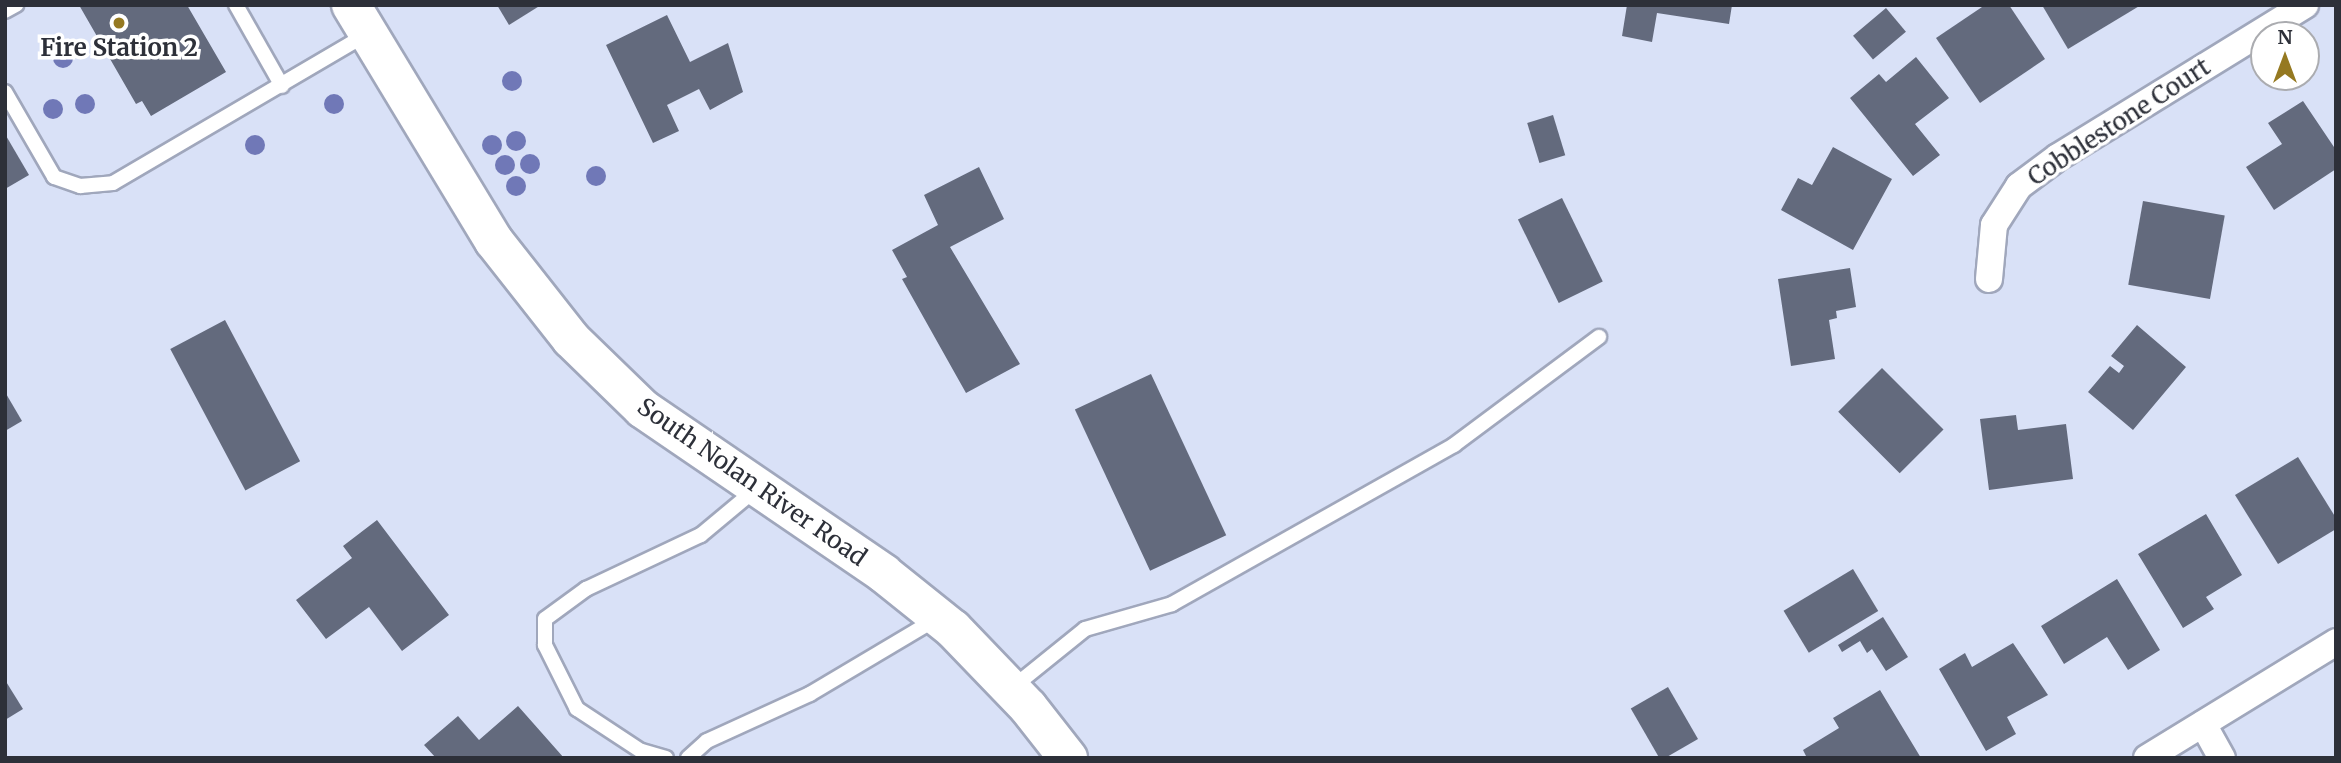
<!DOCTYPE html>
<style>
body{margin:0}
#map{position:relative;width:2341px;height:763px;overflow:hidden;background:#d9e1f7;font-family:Merriweather,serif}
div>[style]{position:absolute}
.building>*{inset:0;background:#636a7d;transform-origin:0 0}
.roads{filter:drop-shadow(2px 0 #a0a7bc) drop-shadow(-2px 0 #a0a7bc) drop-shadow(0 2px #a0a7bc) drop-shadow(0 -2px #a0a7bc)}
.service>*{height:14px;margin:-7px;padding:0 7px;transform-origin:7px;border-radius:7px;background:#fff}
.minor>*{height:26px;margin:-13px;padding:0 13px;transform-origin:13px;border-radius:13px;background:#fff}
.secondary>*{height:38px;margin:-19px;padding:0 19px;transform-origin:19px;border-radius:19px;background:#fff}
.trees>*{width:20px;height:20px;margin:-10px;border-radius:50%;background:#7078b7}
.dots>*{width:19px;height:19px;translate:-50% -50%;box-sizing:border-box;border:4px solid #fff;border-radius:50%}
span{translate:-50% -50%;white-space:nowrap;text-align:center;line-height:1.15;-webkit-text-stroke:7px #fff;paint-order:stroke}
.poi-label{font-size:24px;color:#2d3039;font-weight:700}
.street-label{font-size:24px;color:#2d3039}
.frame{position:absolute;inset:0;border:7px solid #2d3039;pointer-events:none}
.north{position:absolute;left:2250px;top:21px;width:70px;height:70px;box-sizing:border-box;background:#fff;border:2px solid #abacb0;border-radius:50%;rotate:0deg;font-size:19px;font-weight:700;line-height:28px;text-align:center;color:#2d3039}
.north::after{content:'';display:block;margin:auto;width:24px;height:32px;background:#957921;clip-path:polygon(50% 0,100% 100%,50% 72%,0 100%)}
</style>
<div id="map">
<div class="building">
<i style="clip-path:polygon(79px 5px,187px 5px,226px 72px,151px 116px,142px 101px,136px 104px)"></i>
<i style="clip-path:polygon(497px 5px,541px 5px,509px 25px)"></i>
<i style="clip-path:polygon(1627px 5px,1732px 5px,1729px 24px,1657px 13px,1652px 42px,1622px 36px)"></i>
<i style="clip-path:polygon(1985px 5px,2009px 5px,2045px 59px,1980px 103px,1936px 38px)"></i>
<i style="clip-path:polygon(2042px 5px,2141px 5px,2068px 49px)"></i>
<i style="left:1886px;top:8px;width:31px;height:43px;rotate:50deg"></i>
<i style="clip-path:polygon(667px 15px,690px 62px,728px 43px,743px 92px,710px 110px,699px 89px,667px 105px,679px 131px,653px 143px,606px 45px)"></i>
<i style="clip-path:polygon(1916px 57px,1949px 98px,1915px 124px,1940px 155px,1913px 176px,1850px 98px,1879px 74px,1886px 82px)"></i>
<i style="clip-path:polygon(2303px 101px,2336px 150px,2336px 169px,2274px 210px,2246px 167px,2282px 144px,2268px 123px)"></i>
<i style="left:1553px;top:115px;width:42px;height:27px;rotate:73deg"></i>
<i style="clip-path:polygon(5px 134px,29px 175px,5px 189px)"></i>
<i style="clip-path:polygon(1833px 147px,1892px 179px,1853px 250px,1781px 210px,1798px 178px,1812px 185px)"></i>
<i style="clip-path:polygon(979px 167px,1004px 219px,950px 247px,1020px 364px,966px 393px,902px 279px,907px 277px,892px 250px,938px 225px,924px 195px)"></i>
<i style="left:1562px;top:198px;width:93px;height:49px;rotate:64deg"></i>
<i style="left:2143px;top:201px;width:83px;height:85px;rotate:10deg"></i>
<i style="clip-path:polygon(1850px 268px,1856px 307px,1836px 311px,1837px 318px,1829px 320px,1835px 359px,1791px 366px,1778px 279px)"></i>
<i style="left:225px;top:320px;width:160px;height:62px;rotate:62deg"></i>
<i style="clip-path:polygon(2137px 325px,2186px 367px,2133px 430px,2088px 392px,2110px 366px,2119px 373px,2124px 366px,2111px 356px)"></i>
<i style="left:1882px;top:368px;width:87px;height:62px;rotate:45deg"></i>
<i style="left:1151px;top:374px;width:178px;height:84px;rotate:65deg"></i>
<i style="clip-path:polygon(5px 392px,22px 421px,5px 431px)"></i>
<i style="clip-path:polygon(2016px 415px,2018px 430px,2066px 424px,2073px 479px,1989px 490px,1980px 419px)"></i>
<i style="clip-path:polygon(2298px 457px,2336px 518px,2336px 529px,2278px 564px,2235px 495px)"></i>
<i style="clip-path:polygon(2206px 514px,2242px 575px,2206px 597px,2214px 609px,2183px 628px,2138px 554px)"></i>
<i style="clip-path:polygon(377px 520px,449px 615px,402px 651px,369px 607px,326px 639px,296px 600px,352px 558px,343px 546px)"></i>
<i style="left:1853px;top:569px;width:49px;height:81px;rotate:59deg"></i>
<i style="clip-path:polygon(2117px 579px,2160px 650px,2128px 670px,2107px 637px,2064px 664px,2041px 626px)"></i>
<i style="clip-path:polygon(1883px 617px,1908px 657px,1886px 671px,1872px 649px,1867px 653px,1860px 641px,1842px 652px,1838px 645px)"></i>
<i style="clip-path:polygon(2013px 643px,2048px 695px,2007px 717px,2016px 734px,1986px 751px,1939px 669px,1965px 653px,1972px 667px)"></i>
<i style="clip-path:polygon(5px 680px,23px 709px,5px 720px)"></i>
<i style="left:1668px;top:687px;width:60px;height:43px;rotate:60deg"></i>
<i style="clip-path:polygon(1880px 690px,1921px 758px,1807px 758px,1803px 750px,1839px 728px,1833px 718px)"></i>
<i style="clip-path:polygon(518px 706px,564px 758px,436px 758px,424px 745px,458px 716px,479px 740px)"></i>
</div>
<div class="roads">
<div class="service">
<i style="left:236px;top:5px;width:93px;rotate:60.4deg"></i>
<i style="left:5px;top:11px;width:13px;rotate:-29deg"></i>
<i style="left:5px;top:92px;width:98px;rotate:60deg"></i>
<i style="left:54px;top:177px;width:28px;rotate:19deg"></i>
<i style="left:80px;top:186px;width:33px;rotate:-5deg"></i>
<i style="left:113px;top:183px;width:294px;rotate:-30.4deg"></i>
<i style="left:1012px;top:688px;width:94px;rotate:-38.9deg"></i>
<i style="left:1085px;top:629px;width:91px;rotate:-16deg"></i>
<i style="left:1172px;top:604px;width:324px;rotate:-29.4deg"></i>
<i style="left:1454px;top:445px;width:181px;rotate:-36.7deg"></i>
<i style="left:666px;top:758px;width:26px;rotate:-164deg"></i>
<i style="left:641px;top:751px;width:77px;rotate:-146.7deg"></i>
<i style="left:577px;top:709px;width:72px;rotate:-116.6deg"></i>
<i style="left:545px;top:645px;width:26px;rotate:-90deg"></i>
<i style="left:545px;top:619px;width:51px;rotate:-36.2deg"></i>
<i style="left:586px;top:589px;width:127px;rotate:-25.2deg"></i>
<i style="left:701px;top:535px;width:72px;rotate:-39.9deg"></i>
<i style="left:688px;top:758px;width:25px;rotate:-42deg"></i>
<i style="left:707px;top:741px;width:113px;rotate:-24.5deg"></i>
<i style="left:810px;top:694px;width:147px;rotate:-30.8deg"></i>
</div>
<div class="minor">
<i style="left:1989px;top:279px;width:54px;rotate:-84.7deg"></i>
<i style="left:1994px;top:225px;width:46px;rotate:-57.3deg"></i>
<i style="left:2019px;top:186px;width:49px;rotate:-36.6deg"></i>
<i style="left:2058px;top:157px;width:290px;rotate:-31.6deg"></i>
<i style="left:2203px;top:724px;width:39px;rotate:61deg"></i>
<i style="left:2147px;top:758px;width:222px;rotate:-31.5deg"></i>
</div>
<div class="secondary">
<i style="left:351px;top:5px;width:276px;rotate:58.8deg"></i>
<i style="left:494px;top:241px;width:125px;rotate:51.8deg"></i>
<i style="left:571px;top:339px;width:100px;rotate:44.2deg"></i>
<i style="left:643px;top:409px;width:291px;rotate:34.3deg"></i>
<i style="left:883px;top:573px;width:90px;rotate:38.7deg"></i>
<i style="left:953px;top:629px;width:108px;rotate:46.1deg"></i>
<i style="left:1028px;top:707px;width:65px;rotate:51.9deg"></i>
</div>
</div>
<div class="trees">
<i style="left:63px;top:58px"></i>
<i style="left:512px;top:81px"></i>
<i style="left:85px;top:104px"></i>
<i style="left:334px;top:104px"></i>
<i style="left:53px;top:109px"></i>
<i style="left:516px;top:141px"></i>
<i style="left:255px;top:145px"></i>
<i style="left:492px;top:145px"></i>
<i style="left:530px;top:164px"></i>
<i style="left:505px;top:165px"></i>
<i style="left:596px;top:176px"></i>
<i style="left:516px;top:186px"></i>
</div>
<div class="dots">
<i style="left:119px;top:23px;background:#957921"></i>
</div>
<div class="poi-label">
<span style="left:119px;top:48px">Fire Station 2</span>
</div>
<div class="street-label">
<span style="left:2119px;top:122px;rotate:-33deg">Cobblestone Court</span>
<span style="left:752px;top:482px;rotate:35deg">South Nolan River Road</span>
</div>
<div class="frame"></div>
<div class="north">N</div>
</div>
